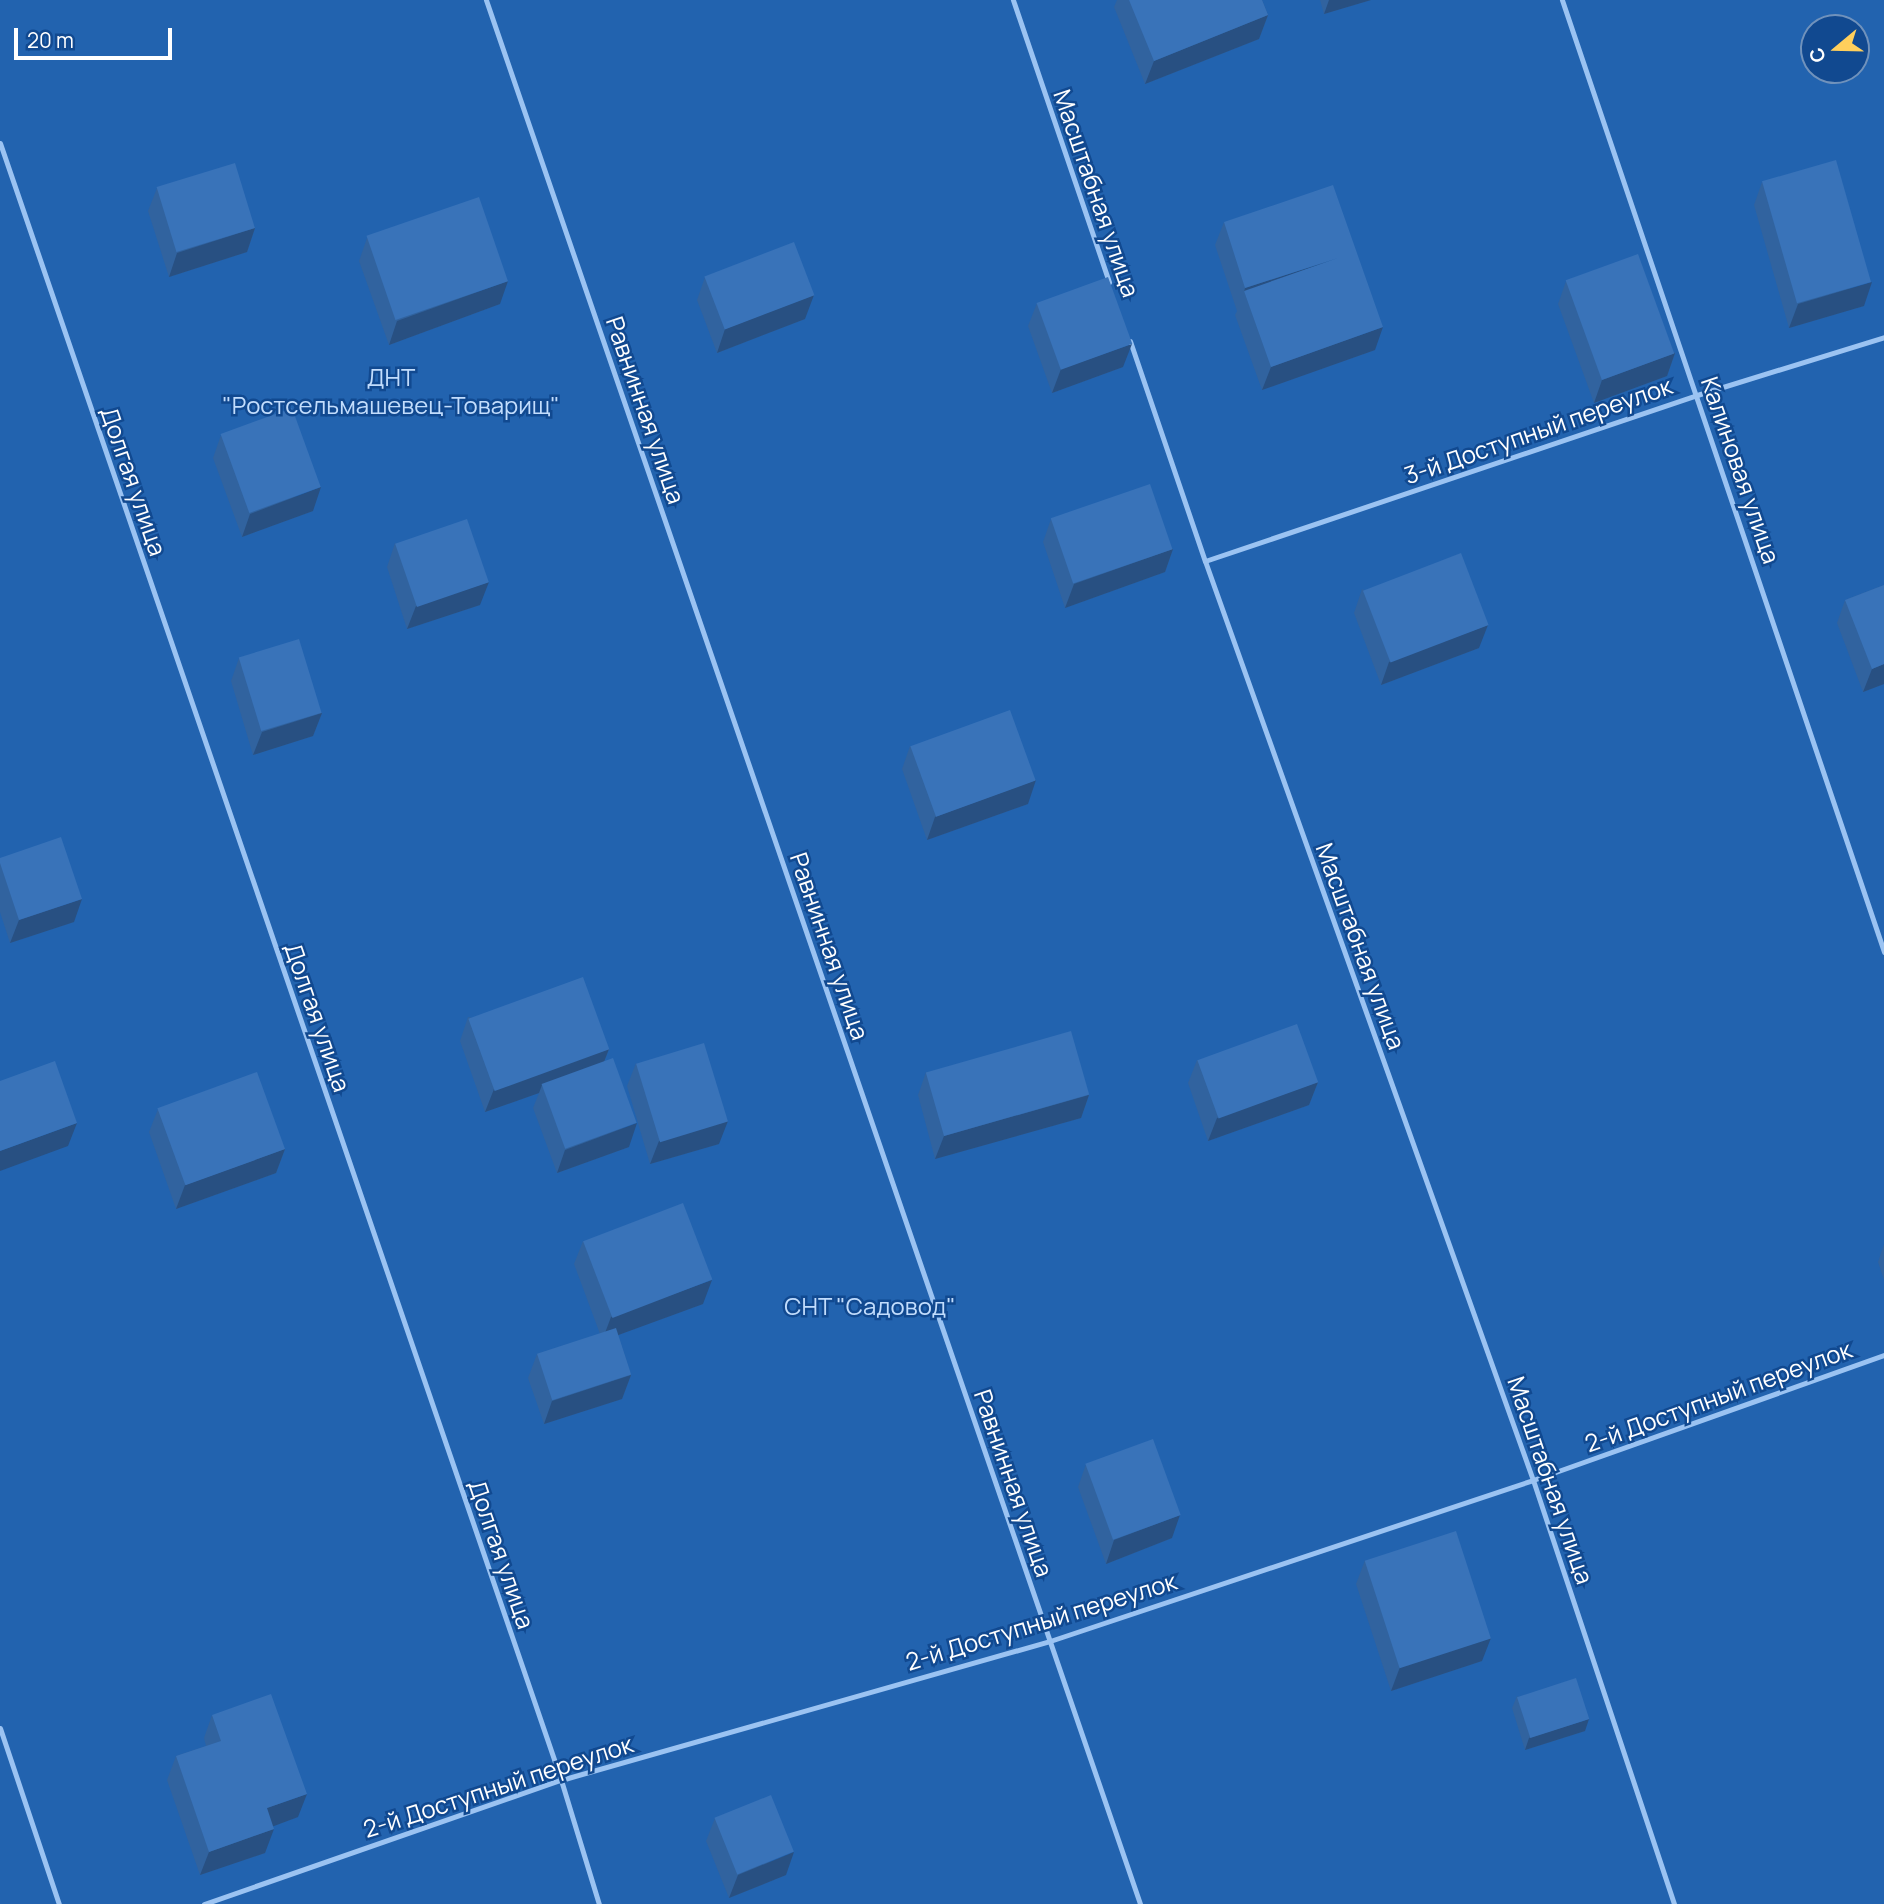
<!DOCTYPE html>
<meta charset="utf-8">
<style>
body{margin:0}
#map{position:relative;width:1884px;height:1904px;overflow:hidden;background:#114990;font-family:Manrope,sans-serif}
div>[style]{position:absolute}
.green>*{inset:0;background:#2263af}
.service>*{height:5px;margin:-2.5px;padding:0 2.5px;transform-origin:2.5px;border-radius:2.5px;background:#9bc3f2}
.wall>*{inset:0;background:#31639f}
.shaded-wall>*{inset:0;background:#285082}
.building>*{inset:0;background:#3973b9;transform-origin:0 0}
span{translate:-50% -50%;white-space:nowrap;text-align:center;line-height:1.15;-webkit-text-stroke:5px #114990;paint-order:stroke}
.street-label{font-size:24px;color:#fff}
.park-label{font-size:24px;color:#c2ddfd}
.north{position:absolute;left:1800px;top:14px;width:70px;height:70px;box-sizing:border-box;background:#114990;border:2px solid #7092bc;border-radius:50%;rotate:251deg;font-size:19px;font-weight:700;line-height:28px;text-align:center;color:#fff}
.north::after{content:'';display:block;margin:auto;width:24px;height:32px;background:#ffcf5c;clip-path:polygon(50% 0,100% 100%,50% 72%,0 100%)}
.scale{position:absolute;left:14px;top:28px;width:158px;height:32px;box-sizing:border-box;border:4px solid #fff;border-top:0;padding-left:9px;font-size:21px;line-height:24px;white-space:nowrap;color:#fff;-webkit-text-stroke:5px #114990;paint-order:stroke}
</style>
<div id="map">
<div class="green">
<i style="clip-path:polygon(evenodd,0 0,1884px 0,1884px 1904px,0 1904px,0 0,1814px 28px,1856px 28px,1856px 70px,1814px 70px,1814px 28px)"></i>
</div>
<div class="service">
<i style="left:486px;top:0;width:2013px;rotate:71.04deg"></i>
<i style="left:1013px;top:0;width:298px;rotate:71.2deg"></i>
<i style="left:1562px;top:0;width:1005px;rotate:71.31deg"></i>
<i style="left:0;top:143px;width:1730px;rotate:71.08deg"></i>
<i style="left:561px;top:1780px;width:130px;rotate:73deg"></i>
<i style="left:1130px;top:341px;width:232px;rotate:71.2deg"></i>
<i style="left:1205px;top:561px;width:976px;rotate:70.36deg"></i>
<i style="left:1533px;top:1480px;width:447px;rotate:71.6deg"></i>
<i style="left:1205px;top:561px;width:519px;rotate:-18.64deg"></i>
<i style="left:1697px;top:395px;width:196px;rotate:-17.2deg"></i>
<i style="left:0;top:1728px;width:186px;rotate:71.5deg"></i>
<i style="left:204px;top:1904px;width:378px;rotate:-19.2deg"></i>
<i style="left:561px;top:1780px;width:508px;rotate:-15.87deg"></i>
<i style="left:1050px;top:1641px;width:509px;rotate:-18.43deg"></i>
<i style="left:1533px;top:1480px;width:373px;rotate:-19.6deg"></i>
</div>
<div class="wall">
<i style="clip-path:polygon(1117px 0,1262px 0,1268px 15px,1259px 39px,1145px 84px,1114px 7px)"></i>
<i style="clip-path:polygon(1320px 0,1371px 0,1324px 14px)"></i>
<i style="clip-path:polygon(1762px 182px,1864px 306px,1789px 328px,1754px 205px)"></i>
<i style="clip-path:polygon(157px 188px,255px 228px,247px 252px,169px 277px,148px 211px)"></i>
<i style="clip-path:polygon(1224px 222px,1375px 350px,1262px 390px,1235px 315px,1237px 311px,1215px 245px)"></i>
<i style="clip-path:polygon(367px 238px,500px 304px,389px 345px,359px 261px)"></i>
<i style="clip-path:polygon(705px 277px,805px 319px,717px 353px,697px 300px)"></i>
<i style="clip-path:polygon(1566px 281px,1675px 353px,1667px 376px,1594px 403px,1558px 304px)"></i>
<i style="clip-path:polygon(1037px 303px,1123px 367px,1052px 393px,1028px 326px)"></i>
<i style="clip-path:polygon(221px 435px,313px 511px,242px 537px,213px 458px)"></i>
<i style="clip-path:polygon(1051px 519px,1173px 549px,1165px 572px,1065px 608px,1043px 542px)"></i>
<i style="clip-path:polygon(395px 543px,480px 605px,407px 629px,387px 567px)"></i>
<i style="clip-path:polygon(1884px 585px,1884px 684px,1863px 692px,1837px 623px,1845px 600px)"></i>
<i style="clip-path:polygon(1362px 589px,1479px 648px,1381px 685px,1354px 613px)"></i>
<i style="clip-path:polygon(239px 658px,322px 713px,313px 736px,253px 755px,231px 681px)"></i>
<i style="clip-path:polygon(910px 746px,1028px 804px,927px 840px,902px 769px)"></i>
<i style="clip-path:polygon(0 858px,74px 922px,10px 943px,0 912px)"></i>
<i style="clip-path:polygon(468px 1017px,609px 1049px,604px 1062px,629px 1147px,557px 1173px,533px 1108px,539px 1093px,485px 1112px,460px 1041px)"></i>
<i style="clip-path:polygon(1197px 1060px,1318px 1082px,1309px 1105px,1208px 1141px,1188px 1083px)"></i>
<i style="clip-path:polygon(636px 1063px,719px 1144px,650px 1164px,627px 1086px)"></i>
<i style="clip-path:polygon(926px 1072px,1089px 1095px,1081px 1118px,935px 1159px,918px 1095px)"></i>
<i style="clip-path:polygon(158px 1109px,285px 1149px,276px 1173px,176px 1209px,149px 1132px)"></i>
<i style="clip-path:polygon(583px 1241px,703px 1304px,618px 1335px,631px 1375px,622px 1399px,544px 1424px,528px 1378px,537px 1354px,600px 1334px,574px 1264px)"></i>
<i style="clip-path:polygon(1884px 1244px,1884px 1280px,1878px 1262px)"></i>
<i style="clip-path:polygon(1086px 1464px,1172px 1538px,1106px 1564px,1078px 1487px)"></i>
<i style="clip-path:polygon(1365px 1560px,1482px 1661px,1391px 1691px,1356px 1584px)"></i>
<i style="clip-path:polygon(1517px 1696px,1585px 1731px,1525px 1750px,1512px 1708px)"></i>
<i style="clip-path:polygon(212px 1715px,298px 1817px,273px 1826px,265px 1853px,200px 1875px,167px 1780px,176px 1756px,206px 1746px,204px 1738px)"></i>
<i style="clip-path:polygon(715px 1818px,786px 1875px,729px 1898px,706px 1841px)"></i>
</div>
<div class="shaded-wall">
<i style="clip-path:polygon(1329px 0,1371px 0,1324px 14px)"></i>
<i style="clip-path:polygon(1268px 15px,1259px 39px,1145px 84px,1154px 61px)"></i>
<i style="clip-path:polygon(255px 228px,247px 252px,169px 277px,177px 253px)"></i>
<i style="clip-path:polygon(1338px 258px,1244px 292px,1245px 288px)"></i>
<i style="clip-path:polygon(508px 281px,500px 304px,389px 345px,397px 321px)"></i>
<i style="clip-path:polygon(1872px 282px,1864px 306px,1789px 328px,1798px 304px)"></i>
<i style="clip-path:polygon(814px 295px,805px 319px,717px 353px,725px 329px)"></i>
<i style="clip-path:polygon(1383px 327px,1375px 350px,1262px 390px,1271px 367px)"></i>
<i style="clip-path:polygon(1132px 344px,1123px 367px,1052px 393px,1061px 369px)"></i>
<i style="clip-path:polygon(1675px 353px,1667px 376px,1594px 403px,1602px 380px)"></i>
<i style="clip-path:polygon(321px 487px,313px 511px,242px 537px,250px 514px)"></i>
<i style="clip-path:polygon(1173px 549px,1165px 572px,1065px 608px,1074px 584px)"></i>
<i style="clip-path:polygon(489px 582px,480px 605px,407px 629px,416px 606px)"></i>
<i style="clip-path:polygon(1488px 625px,1479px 648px,1381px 685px,1389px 662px)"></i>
<i style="clip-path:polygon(1884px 664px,1884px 684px,1863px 692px,1872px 669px)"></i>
<i style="clip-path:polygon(322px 713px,313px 736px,253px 755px,262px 732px)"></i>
<i style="clip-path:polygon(1036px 780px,1028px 804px,927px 840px,935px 817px)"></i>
<i style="clip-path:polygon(82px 899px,74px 922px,10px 943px,19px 920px)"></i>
<i style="clip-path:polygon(609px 1049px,600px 1072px,542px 1085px,539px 1093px,485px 1112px,494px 1089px)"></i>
<i style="clip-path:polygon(1318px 1082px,1309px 1105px,1208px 1141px,1217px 1118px)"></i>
<i style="clip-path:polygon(1089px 1095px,1081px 1118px,935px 1159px,944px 1136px)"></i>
<i style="clip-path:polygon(728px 1121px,719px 1144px,650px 1164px,659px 1141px)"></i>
<i style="clip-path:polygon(77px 1123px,68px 1146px,0 1171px,0 1151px)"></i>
<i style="clip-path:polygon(637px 1123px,629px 1147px,557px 1173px,565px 1150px)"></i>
<i style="clip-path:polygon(285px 1149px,276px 1173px,176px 1209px,185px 1185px)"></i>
<i style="clip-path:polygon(712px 1280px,703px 1304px,602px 1341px,611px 1317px)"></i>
<i style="clip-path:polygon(631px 1375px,622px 1399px,544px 1424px,552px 1401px)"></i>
<i style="clip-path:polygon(1180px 1515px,1172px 1538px,1106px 1564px,1114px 1540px)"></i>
<i style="clip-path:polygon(1491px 1638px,1482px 1661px,1391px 1691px,1400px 1667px)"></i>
<i style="clip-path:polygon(1589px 1719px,1585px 1731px,1525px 1750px,1529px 1738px)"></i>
<i style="clip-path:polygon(307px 1794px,298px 1817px,258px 1832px,267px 1808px)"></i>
<i style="clip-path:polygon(274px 1829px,265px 1853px,200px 1875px,209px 1852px)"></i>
<i style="clip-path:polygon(794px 1852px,786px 1875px,729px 1898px,738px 1875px)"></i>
</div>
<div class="building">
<i style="clip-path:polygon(1129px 0,1262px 0,1268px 15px,1154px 61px)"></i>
<i style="left:1836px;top:160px;width:127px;height:77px;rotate:74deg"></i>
<i style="left:235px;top:163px;width:68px;height:82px;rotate:73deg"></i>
<i style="clip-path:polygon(1333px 185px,1383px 327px,1271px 367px,1244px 291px,1338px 258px,1245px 288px,1224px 222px)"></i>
<i style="left:479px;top:197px;width:89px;height:119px;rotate:71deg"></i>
<i style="left:794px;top:242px;width:57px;height:96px;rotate:69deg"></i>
<i style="left:1638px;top:254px;width:106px;height:77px;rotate:70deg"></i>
<i style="left:1108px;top:277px;width:71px;height:76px;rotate:70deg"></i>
<i style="left:292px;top:408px;width:84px;height:76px;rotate:70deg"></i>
<i style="left:1150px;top:484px;width:69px;height:105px;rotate:71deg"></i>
<i style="left:467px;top:519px;width:67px;height:76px;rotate:71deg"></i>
<i style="left:1461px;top:553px;width:77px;height:105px;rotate:69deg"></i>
<i style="clip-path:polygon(1884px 585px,1884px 664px,1872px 669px,1845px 600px)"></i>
<i style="left:299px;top:639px;width:77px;height:63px;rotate:73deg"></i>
<i style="left:1010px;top:710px;width:75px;height:106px;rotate:70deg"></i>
<i style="clip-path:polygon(61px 837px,82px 899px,19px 920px,0 863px,0 858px)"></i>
<i style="left:583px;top:977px;width:77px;height:122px;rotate:70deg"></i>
<i style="left:1297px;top:1024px;width:62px;height:106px;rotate:70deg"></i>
<i style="left:1071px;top:1031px;width:66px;height:151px;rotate:74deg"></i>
<i style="left:704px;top:1043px;width:82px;height:71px;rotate:73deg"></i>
<i style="left:613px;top:1058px;width:69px;height:76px;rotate:70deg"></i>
<i style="clip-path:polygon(55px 1061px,77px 1123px,0 1151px,0 1081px)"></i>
<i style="left:257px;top:1072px;width:82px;height:106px;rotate:70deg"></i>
<i style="left:683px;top:1203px;width:82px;height:107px;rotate:69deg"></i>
<i style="left:616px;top:1328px;width:49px;height:83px;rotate:72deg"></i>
<i style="left:1153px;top:1439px;width:81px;height:72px;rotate:70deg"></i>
<i style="left:1456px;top:1531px;width:113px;height:96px;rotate:72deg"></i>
<i style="left:1576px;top:1678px;width:43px;height:62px;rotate:72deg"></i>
<i style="clip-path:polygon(271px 1694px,307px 1794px,267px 1808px,274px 1829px,209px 1852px,176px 1756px,221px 1741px,212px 1715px)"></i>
<i style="left:771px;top:1795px;width:61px;height:61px;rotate:68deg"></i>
</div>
<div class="street-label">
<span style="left:1097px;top:193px;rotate:71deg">Масштабная улица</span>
<span style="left:646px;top:410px;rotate:71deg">Равнинная улица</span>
<span style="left:1538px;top:430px;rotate:-19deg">3-й Доступный переулок</span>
<span style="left:1741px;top:470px;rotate:71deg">Калиновая улица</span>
<span style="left:134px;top:481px;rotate:71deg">Долгая улица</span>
<span style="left:830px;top:946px;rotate:71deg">Равнинная улица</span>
<span style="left:1361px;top:946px;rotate:70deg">Масштабная улица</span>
<span style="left:318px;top:1017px;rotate:71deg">Долгая улица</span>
<span style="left:1718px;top:1396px;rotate:-20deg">2-й Доступный переулок</span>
<span style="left:1551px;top:1480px;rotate:71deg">Масштабная улица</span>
<span style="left:1014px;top:1483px;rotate:71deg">Равнинная улица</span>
<span style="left:502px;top:1554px;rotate:71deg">Долгая улица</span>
<span style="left:1041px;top:1621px;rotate:-17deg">2-й Доступный переулок</span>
<span style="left:498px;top:1786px;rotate:-18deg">2-й Доступный переулок</span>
</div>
<div class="park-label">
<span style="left:391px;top:391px">ДНТ<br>"Ростсельмашевец-Товарищ"</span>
<span style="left:870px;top:1306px">СНТ "Садовод"</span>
</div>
<div class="north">С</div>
<div class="scale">20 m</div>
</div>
